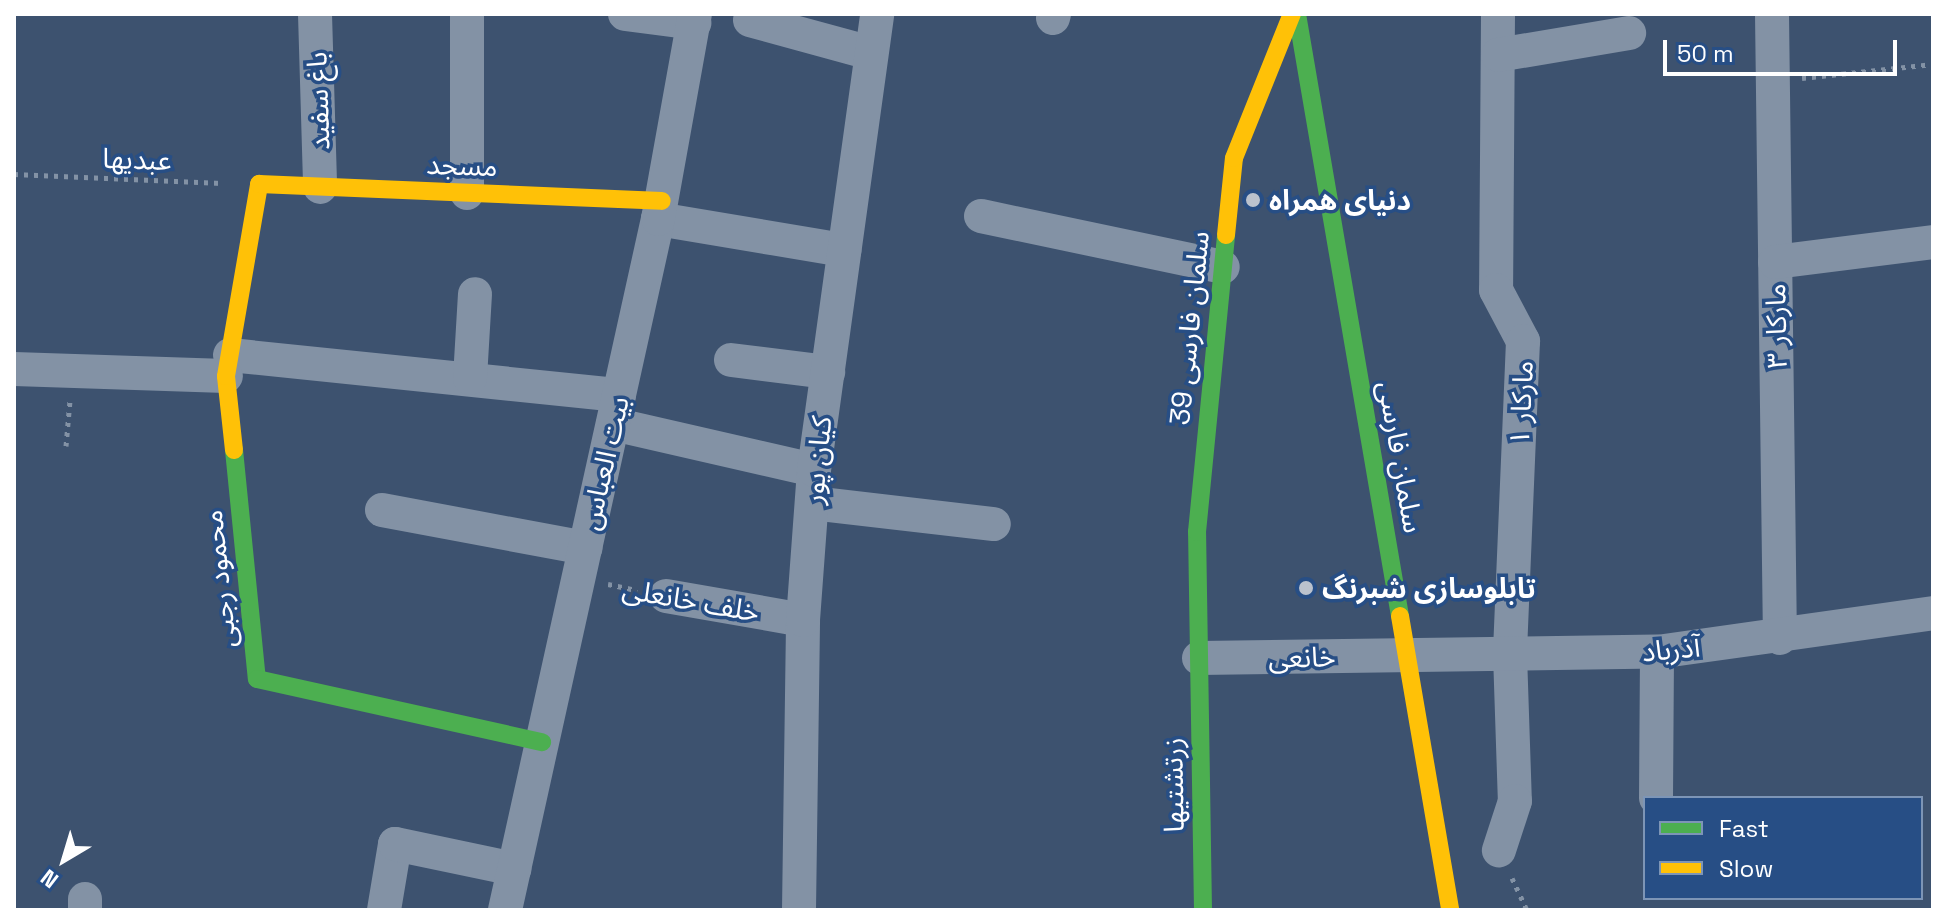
<!DOCTYPE html>
<meta charset="utf-8">
<style>
body{margin:0}
#map{position:relative;width:1947px;height:924px;overflow:hidden;background:#3d526f;font-family:"Space Grotesk","Noto Sans Arabic",sans-serif}
div>[style]{position:absolute}
.path>*{height:5px;margin-top:-2.5px;transform-origin:0;background:repeating-linear-gradient(90deg,#8392a5 0 4px,transparent 0 10px)}
.street>*{height:34px;margin:-17px;padding:0 17px;transform-origin:17px;border-radius:17px;background:#8392a5}
.fast>*{height:18px;margin:-9px;padding:0 9px;transform-origin:9px;border-radius:9px;background:#4caf50}
.slow>*{height:18px;margin:-9px;padding:0 9px;transform-origin:9px;border-radius:9px;background:#ffc107}
.dots>*{width:22px;height:22px;translate:-50% -50%;box-sizing:border-box;border:4px solid #274e85;border-radius:50%}
span{translate:-50% -50%;white-space:nowrap;text-align:center;line-height:1.15;-webkit-text-stroke:7px #274e85;paint-order:stroke}
.street-label{font-size:28px;color:#fff}
.poi-label{font-size:28px;color:#fff;font-weight:700}
.left{translate:0 -50%;text-align:left}
.frame{position:absolute;inset:0;border:16px solid #fff;pointer-events:none}
.legend{position:absolute;left:1643px;top:796px;width:280px;height:104px;box-sizing:border-box;background:#274e85;border:2px solid #7d95b6;margin:0;padding:10px 14px;list-style:none;font-size:24px;color:#fff}
.legend li{display:flex;align-items:center;gap:16px;height:40px}
.legend b{width:40px;border:2px solid #7d95b6}
.north{position:absolute;left:24px;top:820px;width:80px;height:80px;-webkit-text-stroke:6px #274e85;paint-order:stroke;rotate:218deg;font-size:22px;font-weight:700;line-height:32px;text-align:center;color:#fff}
.north::after{content:'';display:block;margin:auto;width:28px;height:36px;background:#fff;clip-path:polygon(50% 0,100% 100%,50% 72%,0 100%)}
.scale{position:absolute;left:1663px;top:40px;width:234px;height:36px;box-sizing:border-box;border:4px solid #fff;border-top:0;padding-left:10px;font-size:24px;line-height:28px;white-space:nowrap;color:#fff;-webkit-text-stroke:6px #274e85;paint-order:stroke}
</style>
<div id="map">
<div class="path">
<i style="left:1802px;top:78px;width:132px;rotate:-6.1deg"></i>
<i style="left:14px;top:174px;width:208px;rotate:2.5deg"></i>
<i style="left:66px;top:446px;width:46px;rotate:-85deg"></i>
<i style="left:608px;top:584px;width:30px;rotate:12deg"></i>
<i style="left:1512px;top:878px;width:35px;rotate:65deg"></i>
</div>
<div class="street">
<i style="left:315px;top:14px;width:173px;rotate:88.3deg"></i>
<i style="left:467px;top:14px;width:179px;rotate:90deg"></i>
<i style="left:625px;top:14px;width:70px;rotate:7.4deg"></i>
<i style="left:1498px;top:14px;width:276px;rotate:90.4deg"></i>
<i style="left:1496px;top:290px;width:58px;rotate:62.1deg"></i>
<i style="left:1523px;top:341px;width:313px;rotate:92.4deg"></i>
<i style="left:1510px;top:654px;width:147px;rotate:88.1deg"></i>
<i style="left:1515px;top:801px;width:52px;rotate:108.1deg"></i>
<i style="left:1772px;top:14px;width:624px;rotate:89.27deg"></i>
<i style="left:1053px;top:18px;width:4px;rotate:-76deg"></i>
<i style="left:750px;top:20px;width:125px;rotate:15.3deg"></i>
<i style="left:1498px;top:55px;width:133px;rotate:-9.5deg"></i>
<i style="left:981px;top:216px;width:247px;rotate:11.9deg"></i>
<i style="left:658px;top:219px;width:189px;rotate:9.5deg"></i>
<i style="left:1775px;top:262px;width:159px;rotate:-7.2deg"></i>
<i style="left:230px;top:355px;width:391px;rotate:5.9deg"></i>
<i style="left:731px;top:360px;width:98px;rotate:7.1deg"></i>
<i style="left:14px;top:369px;width:212px;rotate:1.9deg"></i>
<i style="left:470px;top:378px;width:84px;rotate:-86.6deg"></i>
<i style="left:613px;top:424px;width:206px;rotate:12.9deg"></i>
<i style="left:812px;top:503px;width:183px;rotate:6.6deg"></i>
<i style="left:382px;top:510px;width:207px;rotate:10.6deg"></i>
<i style="left:666px;top:596px;width:139px;rotate:9.9deg"></i>
<i style="left:1199px;top:658px;width:458px;rotate:-0.8deg"></i>
<i style="left:1657px;top:652px;width:279px;rotate:-8deg"></i>
<i style="left:1656px;top:798px;width:146px;rotate:-89.6deg"></i>
<i style="left:85px;top:910px;width:11px;rotate:-90deg"></i>
<i style="left:384px;top:910px;width:67px;rotate:-80.5deg"></i>
<i style="left:395px;top:844px;width:122px;rotate:11.9deg"></i>
<i style="left:505px;top:910px;width:708px;rotate:-77.52deg"></i>
<i style="left:658px;top:219px;width:208px;rotate:-79.8deg"></i>
<i style="left:799px;top:910px;width:290px;rotate:-89.2deg"></i>
<i style="left:803px;top:620px;width:150px;rotate:-85.8deg"></i>
<i style="left:814px;top:470px;width:460px;rotate:-82.1deg"></i>
</div>
<div class="fast">
<i style="left:1297px;top:14px;width:611px;rotate:80.29deg"></i>
<i style="left:234px;top:450px;width:230px;rotate:84.3deg"></i>
<i style="left:257px;top:679px;width:292px;rotate:12.5deg"></i>
<i style="left:1203px;top:910px;width:378px;rotate:-90.9deg"></i>
<i style="left:1197px;top:532px;width:298px;rotate:-84.4deg"></i>
</div>
<div class="slow">
<i style="left:1226px;top:235px;width:77px;rotate:-84.1deg"></i>
<i style="left:1234px;top:158px;width:155px;rotate:-68.1deg"></i>
<i style="left:234px;top:450px;width:74px;rotate:-96.2deg"></i>
<i style="left:226px;top:376px;width:195px;rotate:-80.2deg"></i>
<i style="left:259px;top:184px;width:403px;rotate:2.4deg"></i>
<i style="left:1400px;top:616px;width:298px;rotate:80.3deg"></i>
</div>
<div class="dots">
<i style="left:1253px;top:200px;background:#bbc2cd"></i>
<i style="left:1306px;top:588px;background:#bbc2cd"></i>
</div>
<div class="street-label">
<span style="left:318px;top:101px;rotate:-92deg">باغ سفید</span>
<span style="left:137px;top:159px;rotate:2deg">عبدیها</span>
<span style="left:462px;top:165px;rotate:2deg">مسجد</span>
<span style="left:1776px;top:326px;rotate:-91deg">مارکار ۳</span>
<span style="left:1189px;top:328px;rotate:-84deg">سلمان فارسی 39</span>
<span style="left:1521px;top:403px;rotate:-87deg">مارکار ۱</span>
<span style="left:1401px;top:457px;rotate:80deg">سلمان فارسی</span>
<span style="left:817px;top:460px;rotate:-84deg">کیان پور</span>
<span style="left:604px;top:463px;rotate:-77deg">بیت العباس</span>
<span style="left:219px;top:579px;rotate:-96deg">محمود رجبی</span>
<span style="left:691px;top:600px;rotate:10deg">خلف خانعلی</span>
<span style="left:1671px;top:649px;rotate:-5deg">آذرباد</span>
<span style="left:1302px;top:657px;rotate:-1deg">خانعی</span>
<span style="left:1173px;top:785px;rotate:-91deg">زرتشتیها</span>
</div>
<div class="poi-label">
<span class="left" style="left:1269px;top:200px">دنیای همراه</span>
<span class="left" style="left:1322px;top:588px">تابلوسازی شبرنگ</span>
</div>
<div class="frame"></div>
<ul class="legend">
<li><b style="height:10px;background:#4caf50"></b>Fast</li>
<li><b style="height:10px;background:#ffc107"></b>Slow</li>
</ul>
<div class="north">N</div>
<div class="scale">50 m</div>
</div>
